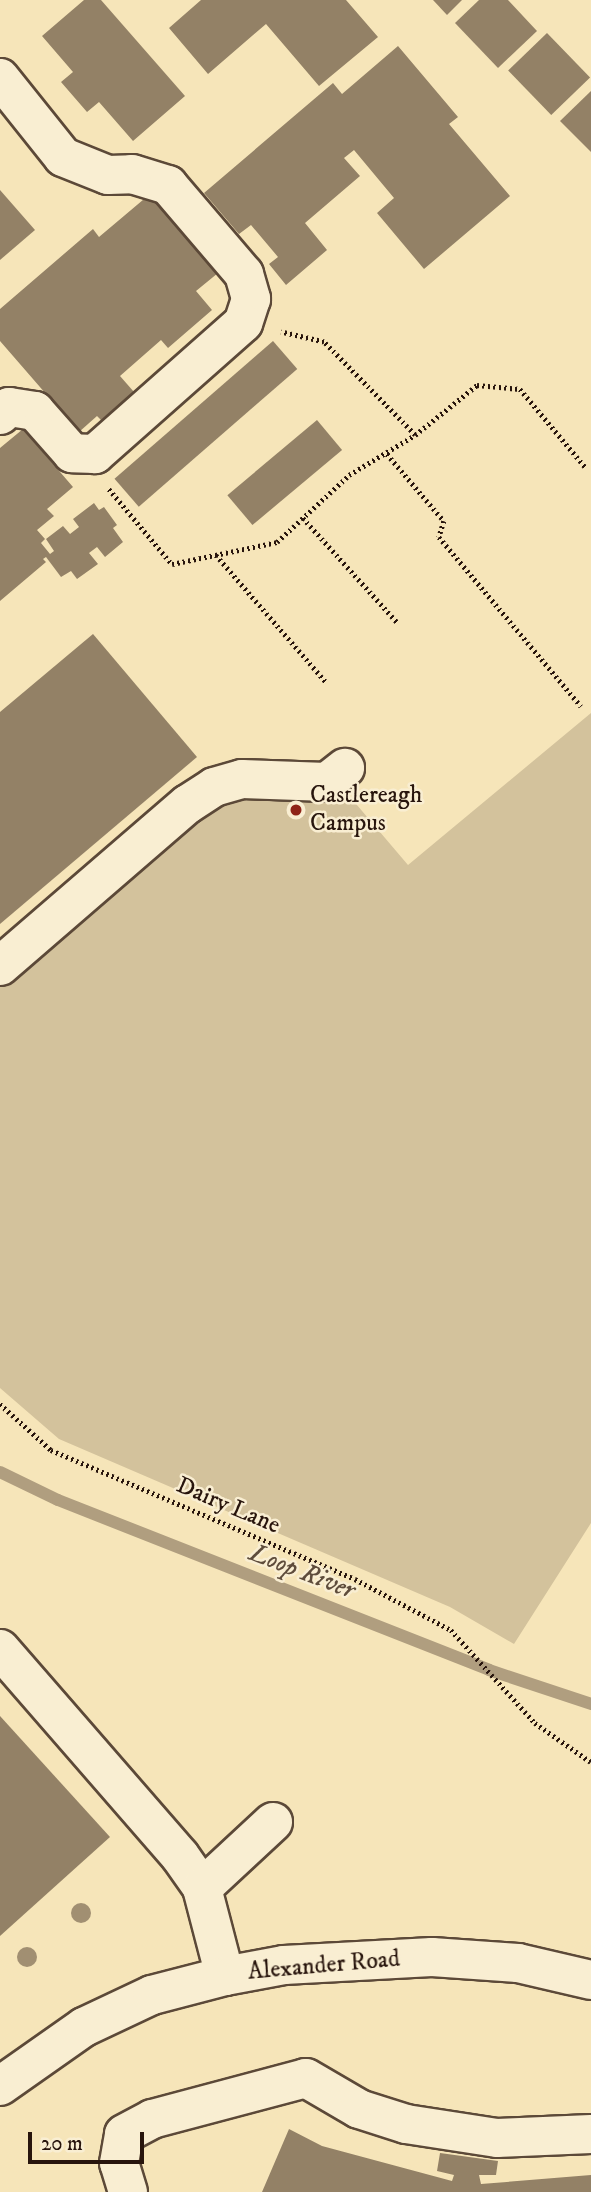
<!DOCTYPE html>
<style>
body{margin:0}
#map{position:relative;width:591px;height:2192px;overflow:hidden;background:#f6e5b9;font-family:"IM FELL DW Pica",serif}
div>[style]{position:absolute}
.green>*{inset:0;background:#d3c29c}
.stream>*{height:12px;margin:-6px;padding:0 6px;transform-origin:6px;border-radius:6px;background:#b09e7f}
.building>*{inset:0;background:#938166;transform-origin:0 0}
.path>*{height:4.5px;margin-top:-2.25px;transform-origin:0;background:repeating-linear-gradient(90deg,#28150d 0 2px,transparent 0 5.5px)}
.roads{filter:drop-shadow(2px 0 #5c4938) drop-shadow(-2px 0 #5c4938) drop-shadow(0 2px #5c4938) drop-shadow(0 -2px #5c4938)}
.minor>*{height:38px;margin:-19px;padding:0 19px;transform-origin:19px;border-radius:19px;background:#f9eed2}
.trees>*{width:20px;height:20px;margin:-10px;border-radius:50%;background:#a18f72}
.dots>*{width:19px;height:19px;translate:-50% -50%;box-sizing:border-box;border:4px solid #f9eed2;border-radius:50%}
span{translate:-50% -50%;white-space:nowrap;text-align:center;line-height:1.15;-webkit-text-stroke:5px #f9eed2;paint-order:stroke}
.poi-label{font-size:24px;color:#28150d}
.left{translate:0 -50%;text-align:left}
.street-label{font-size:24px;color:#28150d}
.water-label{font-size:26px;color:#5e4c3b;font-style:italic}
.scale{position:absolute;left:28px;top:2132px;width:116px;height:32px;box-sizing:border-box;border:4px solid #28150d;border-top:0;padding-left:9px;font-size:21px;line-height:24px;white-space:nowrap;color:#28150d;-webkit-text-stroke:5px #f9eed2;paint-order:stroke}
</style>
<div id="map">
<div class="green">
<i style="clip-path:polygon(591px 713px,591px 1523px,514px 1644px,450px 1607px,59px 1439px,0 1388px,0 987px,199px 815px,270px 791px,351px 798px,408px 865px)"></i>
</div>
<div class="stream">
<i style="left:0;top:1472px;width:64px;rotate:25.8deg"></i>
<i style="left:58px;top:1500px;width:463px;rotate:21.5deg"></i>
<i style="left:489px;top:1670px;width:108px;rotate:18.4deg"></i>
</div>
<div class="building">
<i style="clip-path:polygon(84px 0,101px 0,185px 96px,133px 141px,99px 102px,87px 112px,61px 82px,73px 72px,42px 36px)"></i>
<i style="clip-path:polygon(201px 0,346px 0,378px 37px,319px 86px,266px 24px,208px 74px,169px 28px)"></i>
<i style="clip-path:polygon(433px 0,462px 0,447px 15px)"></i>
<i style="clip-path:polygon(479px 0,508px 0,537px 31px,498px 68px,455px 23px)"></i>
<i style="left:547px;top:33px;width:62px;height:54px;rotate:46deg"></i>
<i style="clip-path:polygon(398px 46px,458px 117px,449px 124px,510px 196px,424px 269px,377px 213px,394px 198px,354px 150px,344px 158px,360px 176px,305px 223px,327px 250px,286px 285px,269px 264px,278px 257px,251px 225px,239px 234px,204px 193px,333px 83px,342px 94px)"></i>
<i style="clip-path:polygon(591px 91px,591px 152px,560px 121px)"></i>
<i style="clip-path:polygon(0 190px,35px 230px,0 260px)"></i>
<i style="clip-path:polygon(150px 194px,218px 273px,196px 291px,212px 310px,168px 348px,161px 340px,120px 376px,134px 392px,101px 420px,97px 416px,79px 432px,0 341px,0 309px,93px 229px,99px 237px)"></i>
<i style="left:273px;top:341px;width:37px;height:210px;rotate:49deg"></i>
<i style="left:317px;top:420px;width:39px;height:117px;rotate:50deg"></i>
<i style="clip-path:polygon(23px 429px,73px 487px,47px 509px,54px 516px,37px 530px,45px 539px,41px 543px,50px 554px,54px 551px,46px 539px,63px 526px,70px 534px,79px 527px,73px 519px,94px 503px,99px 510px,104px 507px,117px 525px,113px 528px,123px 542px,105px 557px,97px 547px,89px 553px,98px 564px,77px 579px,71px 571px,61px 577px,46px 557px,43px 559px,46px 562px,0 601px,0 448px)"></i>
<i style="clip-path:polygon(93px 634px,197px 757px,0 924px,0 712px)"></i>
<i style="clip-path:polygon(0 1716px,110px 1837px,0 1936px)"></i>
<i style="clip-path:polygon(289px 2129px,322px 2146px,452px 2181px,454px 2175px,437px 2171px,440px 2153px,498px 2161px,496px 2175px,479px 2175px,481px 2184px,591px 2175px,591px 2192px,262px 2192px)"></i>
</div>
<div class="path">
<i style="left:415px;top:435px;width:80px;rotate:-38.9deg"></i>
<i style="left:477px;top:385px;width:43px;rotate:5.3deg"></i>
<i style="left:520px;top:389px;width:103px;rotate:50.1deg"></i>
<i style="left:387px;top:454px;width:88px;rotate:49.6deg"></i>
<i style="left:444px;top:521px;width:17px;rotate:107deg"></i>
<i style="left:439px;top:537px;width:221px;rotate:50deg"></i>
<i style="left:109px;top:489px;width:98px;rotate:50deg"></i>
<i style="left:172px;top:564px;width:107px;rotate:-11.8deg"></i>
<i style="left:277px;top:542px;width:98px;rotate:-42.9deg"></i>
<i style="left:349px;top:475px;width:77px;rotate:-31.2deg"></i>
<i style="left:415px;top:435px;width:130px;rotate:-134.4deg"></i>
<i style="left:324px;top:342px;width:44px;rotate:-166.9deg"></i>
<i style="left:303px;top:518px;width:142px;rotate:47.9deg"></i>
<i style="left:216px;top:555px;width:168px;rotate:49.1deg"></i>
<i style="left:0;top:1404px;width:69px;rotate:42deg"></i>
<i style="left:51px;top:1450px;width:330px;rotate:23deg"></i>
<i style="left:355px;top:1579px;width:109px;rotate:28deg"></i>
<i style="left:451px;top:1630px;width:125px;rotate:47.9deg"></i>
<i style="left:535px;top:1723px;width:68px;rotate:34.9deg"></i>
</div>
<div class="roads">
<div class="minor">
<i style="left:0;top:78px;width:101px;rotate:51.4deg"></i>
<i style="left:63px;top:157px;width:48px;rotate:21.8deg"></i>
<i style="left:108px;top:175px;width:24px;rotate:-2deg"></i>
<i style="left:132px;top:174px;width:38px;rotate:17deg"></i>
<i style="left:168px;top:185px;width:117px;rotate:49.5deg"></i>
<i style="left:244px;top:274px;width:26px;rotate:74deg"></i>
<i style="left:251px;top:299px;width:25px;rotate:108deg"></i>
<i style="left:243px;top:323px;width:198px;rotate:138.5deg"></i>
<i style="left:95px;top:454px;width:23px;rotate:-178deg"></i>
<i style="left:72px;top:453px;width:56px;rotate:-131.4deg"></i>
<i style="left:35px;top:411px;width:26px;rotate:-171deg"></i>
<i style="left:9px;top:407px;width:12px;rotate:138deg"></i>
<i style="left:0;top:966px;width:248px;rotate:-40.8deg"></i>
<i style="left:188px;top:804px;width:31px;rotate:-33deg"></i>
<i style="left:214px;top:787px;width:29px;rotate:-16deg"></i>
<i style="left:242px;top:779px;width:85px;rotate:2deg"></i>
<i style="left:327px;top:782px;width:23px;rotate:-38deg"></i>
<i style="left:0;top:1649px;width:274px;rotate:49deg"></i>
<i style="left:180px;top:1856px;width:39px;rotate:55deg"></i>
<i style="left:202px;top:1888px;width:91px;rotate:75.4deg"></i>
<i style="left:202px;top:1888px;width:97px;rotate:-42.9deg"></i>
<i style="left:0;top:2086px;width:103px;rotate:-35.1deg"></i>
<i style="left:84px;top:2027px;width:75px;rotate:-25.2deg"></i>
<i style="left:152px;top:1995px;width:75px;rotate:-14.6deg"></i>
<i style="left:225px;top:1976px;width:60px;rotate:-10.6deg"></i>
<i style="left:284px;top:1965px;width:148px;rotate:-3.1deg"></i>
<i style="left:432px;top:1957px;width:86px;rotate:4deg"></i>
<i style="left:518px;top:1963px;width:75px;rotate:13.1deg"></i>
<i style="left:128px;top:2192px;width:30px;rotate:-107deg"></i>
<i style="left:119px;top:2163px;width:29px;rotate:-80deg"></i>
<i style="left:124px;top:2134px;width:32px;rotate:-28deg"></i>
<i style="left:152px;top:2119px;width:159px;rotate:-14.9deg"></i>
<i style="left:306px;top:2078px;width:61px;rotate:30.3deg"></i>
<i style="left:359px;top:2109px;width:49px;rotate:17.7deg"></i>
<i style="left:406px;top:2124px;width:92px;rotate:8.7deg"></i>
<i style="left:497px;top:2138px;width:94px;rotate:-2.4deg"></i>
</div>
</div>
<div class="trees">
<i style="left:81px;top:1913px"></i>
<i style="left:27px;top:1957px"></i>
</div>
<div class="dots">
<i style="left:296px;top:810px;background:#8f2418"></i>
</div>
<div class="poi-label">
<span class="left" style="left:310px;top:810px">Castlereagh<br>Campus</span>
</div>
<div class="street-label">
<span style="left:228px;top:1506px;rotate:23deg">Dairy Lane</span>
<span style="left:324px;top:1966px;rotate:-5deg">Alexander Road</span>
</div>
<div class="water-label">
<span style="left:302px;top:1572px;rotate:21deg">Loop River</span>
</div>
<div class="scale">20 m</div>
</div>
